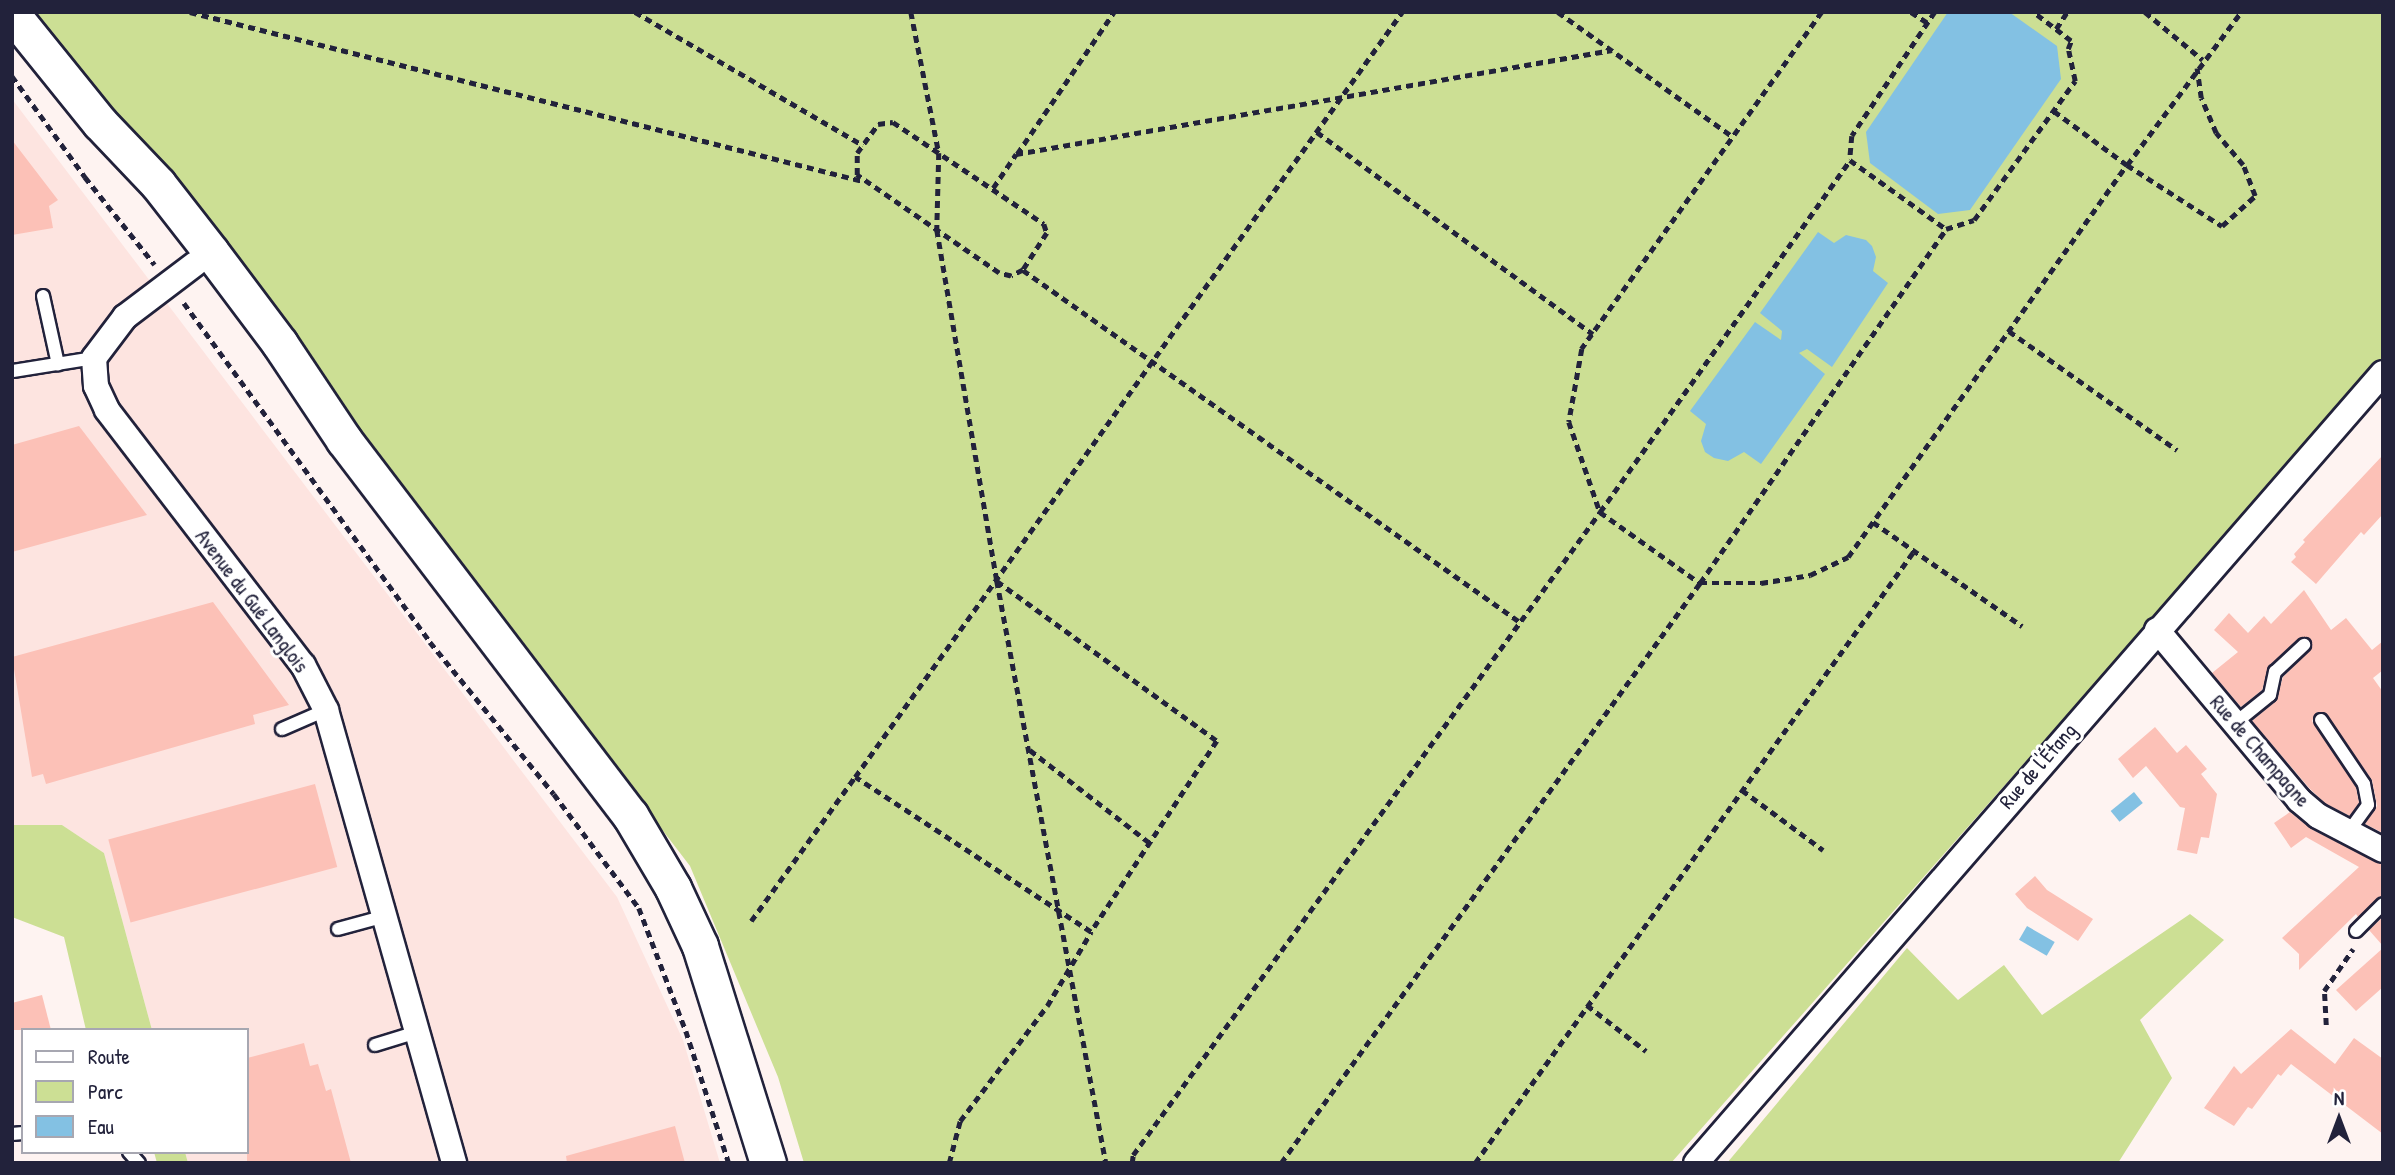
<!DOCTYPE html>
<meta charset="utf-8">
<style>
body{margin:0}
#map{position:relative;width:2395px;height:1175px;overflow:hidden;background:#fef3f1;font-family:"Patrick Hand",sans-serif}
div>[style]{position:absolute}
.built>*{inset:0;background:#fde4e0}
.green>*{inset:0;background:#ccdf94}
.water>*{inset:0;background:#83c1e3;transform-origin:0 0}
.building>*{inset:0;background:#fcc1b7;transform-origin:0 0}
.path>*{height:4.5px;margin-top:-2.25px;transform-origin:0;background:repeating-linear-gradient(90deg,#22223b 0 7px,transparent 0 12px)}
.roads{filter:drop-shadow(2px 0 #22223b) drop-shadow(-2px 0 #22223b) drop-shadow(0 2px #22223b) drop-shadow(0 -2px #22223b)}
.service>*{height:12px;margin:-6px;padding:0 6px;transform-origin:6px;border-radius:6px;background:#fff}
.minor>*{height:24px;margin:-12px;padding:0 12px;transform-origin:12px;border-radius:12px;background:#fff}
.secondary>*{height:35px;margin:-17.5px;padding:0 17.5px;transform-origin:17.5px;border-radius:17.5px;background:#fff}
span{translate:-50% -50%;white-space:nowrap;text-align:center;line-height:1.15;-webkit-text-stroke:6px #fff;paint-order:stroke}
.street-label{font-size:21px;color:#22223b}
.frame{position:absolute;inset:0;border:14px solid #22223b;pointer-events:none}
.legend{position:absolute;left:21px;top:1028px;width:228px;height:126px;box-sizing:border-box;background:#fff;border:2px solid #a7a7b1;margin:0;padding:9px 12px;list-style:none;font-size:21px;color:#22223b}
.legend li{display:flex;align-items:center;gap:14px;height:35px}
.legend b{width:35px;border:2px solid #a7a7b1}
.north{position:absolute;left:2304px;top:1084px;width:70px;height:70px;-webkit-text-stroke:5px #fff;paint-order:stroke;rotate:0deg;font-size:19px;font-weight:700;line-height:28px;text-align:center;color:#22223b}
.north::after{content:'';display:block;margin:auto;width:24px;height:32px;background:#22223b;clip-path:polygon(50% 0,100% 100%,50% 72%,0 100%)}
</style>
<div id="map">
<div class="built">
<i style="clip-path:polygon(12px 99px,617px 897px,683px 1040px,720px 1163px,188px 1163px,185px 1152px,247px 1152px,247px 1030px,152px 1030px,104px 853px,62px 825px,12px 825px)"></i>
</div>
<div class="green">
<i style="clip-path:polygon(35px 12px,2383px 12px,2383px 357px,1671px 1163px,804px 1163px,778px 1077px,690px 866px)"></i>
<i style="clip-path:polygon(12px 825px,62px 825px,104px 853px,152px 1030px,86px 1030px,64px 937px,12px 917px)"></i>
<i style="clip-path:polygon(2190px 914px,2224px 940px,2140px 1020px,2172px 1078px,2118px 1163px,1727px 1163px,1907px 948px,1958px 1000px,2004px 965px,2042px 1015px)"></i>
<i style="clip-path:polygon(154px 1152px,185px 1152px,188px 1163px,157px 1163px)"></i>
</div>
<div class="water">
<i style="clip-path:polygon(1948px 12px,2009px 12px,2057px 46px,2061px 79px,1970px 210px,1938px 214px,1870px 163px,1866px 132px)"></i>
<i style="clip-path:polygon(1818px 232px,1834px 243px,1846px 235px,1866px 240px,1872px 246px,1876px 257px,1873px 271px,1888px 283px,1832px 367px,1807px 349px,1799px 353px,1825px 374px,1761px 464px,1744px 452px,1728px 461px,1714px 458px,1705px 452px,1701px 441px,1706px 424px,1690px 411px,1755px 322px,1781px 340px,1782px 331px,1760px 313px)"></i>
<i style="left:2134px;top:792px;width:14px;height:30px;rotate:51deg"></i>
<i style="left:2027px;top:926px;width:32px;height:16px;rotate:30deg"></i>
</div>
<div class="building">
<i style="clip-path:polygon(12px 140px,58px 200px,49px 206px,53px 228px,12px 235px)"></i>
<i style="clip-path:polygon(79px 426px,147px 515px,12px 552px,12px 445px)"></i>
<i style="clip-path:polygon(2383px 455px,2383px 514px,2364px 535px,2361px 532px,2316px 584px,2291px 562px,2296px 557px,2294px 554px,2305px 542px,2303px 540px)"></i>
<i style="clip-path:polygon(2304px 590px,2331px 630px,2346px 618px,2372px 650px,2383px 641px,2383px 670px,2373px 678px,2383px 692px,2383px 833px,2365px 824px,2377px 806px,2372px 780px,2325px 713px,2317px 712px,2312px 721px,2356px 787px,2359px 803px,2350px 816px,2326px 804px,2310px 789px,2252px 721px,2276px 701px,2283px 677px,2312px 648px,2310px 639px,2299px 638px,2269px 666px,2262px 690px,2241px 707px,2212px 673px,2238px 652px,2214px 630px,2229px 613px,2248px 633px,2264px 616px,2271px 624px)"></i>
<i style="clip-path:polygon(213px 602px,289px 705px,253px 715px,255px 724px,46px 784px,43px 774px,32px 777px,12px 657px)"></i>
<i style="clip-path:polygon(2155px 727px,2177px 753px,2186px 745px,2207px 769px,2201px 774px,2217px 794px,2209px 838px,2201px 837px,2197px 854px,2177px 850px,2185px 808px,2180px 807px,2146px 766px,2133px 778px,2118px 759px)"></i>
<i style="left:315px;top:784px;width:86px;height:214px;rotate:75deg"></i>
<i style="clip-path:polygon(2290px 812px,2311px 829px,2383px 865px,2383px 895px,2358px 917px,2356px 914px,2299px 970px,2299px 954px,2282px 938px,2359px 867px,2306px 837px,2291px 848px,2274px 823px)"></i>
<i style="clip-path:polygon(2035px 876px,2047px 890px,2093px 919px,2078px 941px,2027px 908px,2015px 894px)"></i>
<i style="clip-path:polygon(2383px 917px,2383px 946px,2369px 930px)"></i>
<i style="clip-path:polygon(2383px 948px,2383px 987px,2356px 1011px,2336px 990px)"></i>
<i style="clip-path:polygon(42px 995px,51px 1030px,12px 1030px,12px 1003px)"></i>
<i style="clip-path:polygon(2291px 1029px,2335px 1064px,2354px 1038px,2383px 1059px,2383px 1134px,2291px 1064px,2281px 1076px,2278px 1074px,2252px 1109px,2248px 1107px,2234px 1126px,2204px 1108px,2234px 1066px,2241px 1074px)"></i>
<i style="clip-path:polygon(304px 1043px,310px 1066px,318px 1064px,326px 1091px,331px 1089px,351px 1163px,247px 1163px,247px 1058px)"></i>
<i style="clip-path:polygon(675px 1126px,685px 1163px,567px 1163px,566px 1156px)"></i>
</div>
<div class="path">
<i style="left:190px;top:12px;width:694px;rotate:14.1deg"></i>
<i style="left:635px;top:12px;width:264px;rotate:30.3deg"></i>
<i style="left:911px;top:12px;width:144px;rotate:78.8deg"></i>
<i style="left:939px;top:153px;width:77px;rotate:91.5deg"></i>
<i style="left:937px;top:230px;width:356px;rotate:80.3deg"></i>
<i style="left:997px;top:581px;width:592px;rotate:79.39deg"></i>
<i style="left:1558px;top:12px;width:215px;rotate:35.5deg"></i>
<i style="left:1822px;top:12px;width:414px;rotate:125.5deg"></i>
<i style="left:1582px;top:349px;width:74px;rotate:100.1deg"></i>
<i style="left:1569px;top:422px;width:95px;rotate:71deg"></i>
<i style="left:1600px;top:512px;width:123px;rotate:35.4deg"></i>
<i style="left:1700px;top:583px;width:61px"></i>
<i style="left:1761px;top:583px;width:50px;rotate:-9.3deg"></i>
<i style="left:1810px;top:575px;width:42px;rotate:-25.3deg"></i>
<i style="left:1848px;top:557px;width:481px;rotate:-54.6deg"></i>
<i style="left:2127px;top:165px;width:191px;rotate:-53.3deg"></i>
<i style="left:1911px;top:12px;width:20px;rotate:33deg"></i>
<i style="left:1935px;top:12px;width:149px;rotate:123.8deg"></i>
<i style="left:1852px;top:136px;width:24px;rotate:95deg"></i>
<i style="left:1850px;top:160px;width:118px;rotate:35.7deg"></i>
<i style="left:1946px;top:229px;width:29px;rotate:-18deg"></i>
<i style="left:1974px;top:220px;width:172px;rotate:-54deg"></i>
<i style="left:2075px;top:81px;width:33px;rotate:-102deg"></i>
<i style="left:2068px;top:49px;width:9px;rotate:-69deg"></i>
<i style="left:2071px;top:41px;width:48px;rotate:-142.7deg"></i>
<i style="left:2145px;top:12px;width:75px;rotate:39.6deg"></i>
<i style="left:2056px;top:29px;width:20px;rotate:-57deg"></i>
<i style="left:12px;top:76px;width:125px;rotate:54.1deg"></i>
<i style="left:85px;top:177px;width:112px;rotate:51.5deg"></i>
<i style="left:2054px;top:111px;width:91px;rotate:36.5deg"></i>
<i style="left:2127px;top:165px;width:113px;rotate:32.7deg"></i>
<i style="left:2222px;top:226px;width:45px;rotate:-42.3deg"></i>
<i style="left:2255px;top:196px;width:33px;rotate:-111deg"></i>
<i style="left:2243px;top:165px;width:42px;rotate:-130.2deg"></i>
<i style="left:2216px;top:133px;width:38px;rotate:-113deg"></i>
<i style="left:2201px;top:98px;width:30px;rotate:-98deg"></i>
<i style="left:893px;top:122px;width:182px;rotate:34deg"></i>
<i style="left:1044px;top:224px;width:9px;rotate:72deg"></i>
<i style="left:1047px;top:233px;width:44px;rotate:123deg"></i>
<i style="left:1023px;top:270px;width:13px;rotate:153deg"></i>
<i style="left:1011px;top:276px;width:12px;rotate:-166deg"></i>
<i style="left:999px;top:273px;width:173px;rotate:-145.4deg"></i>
<i style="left:857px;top:175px;width:22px;rotate:-90deg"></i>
<i style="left:857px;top:153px;width:36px;rotate:-54deg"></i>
<i style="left:878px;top:124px;width:15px;rotate:-8deg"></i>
<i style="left:1317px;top:132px;width:342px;rotate:36.2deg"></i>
<i style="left:1017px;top:154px;width:172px;rotate:-55.7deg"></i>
<i style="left:993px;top:188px;width:41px;rotate:-55.9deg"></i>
<i style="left:1016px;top:154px;width:605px;rotate:-9.9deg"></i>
<i style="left:1023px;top:270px;width:609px;rotate:35.31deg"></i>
<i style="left:184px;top:303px;width:419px;rotate:54deg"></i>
<i style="left:430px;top:642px;width:196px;rotate:50.8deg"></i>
<i style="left:554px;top:794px;width:142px;rotate:53.3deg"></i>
<i style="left:639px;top:908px;width:132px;rotate:69.1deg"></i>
<i style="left:686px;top:1031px;width:139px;rotate:72deg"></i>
<i style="left:2009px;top:331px;width:206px;rotate:35.3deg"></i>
<i style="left:1873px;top:522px;width:182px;rotate:34.9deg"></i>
<i style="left:997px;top:581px;width:272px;rotate:36deg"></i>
<i style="left:1217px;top:741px;width:229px;rotate:123.4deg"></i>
<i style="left:1091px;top:932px;width:282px;rotate:-146.7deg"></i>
<i style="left:855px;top:777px;width:940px;rotate:-54.43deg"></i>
<i style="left:1030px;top:750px;width:152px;rotate:37.8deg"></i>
<i style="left:1742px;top:790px;width:101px;rotate:36.5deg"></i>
<i style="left:751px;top:921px;width:178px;rotate:-54.2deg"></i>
<i style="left:1587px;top:1005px;width:75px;rotate:37.9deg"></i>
<i style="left:2326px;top:1025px;width:34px;rotate:-93deg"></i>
<i style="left:2324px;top:991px;width:51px;rotate:-55.4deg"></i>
<i style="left:949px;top:1163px;width:43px;rotate:-75.3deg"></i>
<i style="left:960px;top:1121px;width:144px;rotate:-52.9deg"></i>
<i style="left:1047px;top:1006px;width:86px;rotate:-59.3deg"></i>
<i style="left:1132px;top:1163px;width:8px;rotate:-83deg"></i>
<i style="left:1133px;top:1155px;width:795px;rotate:-54.01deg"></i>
<i style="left:1600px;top:512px;width:432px;rotate:-54.6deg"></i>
<i style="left:1281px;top:1163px;width:716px;rotate:-54.16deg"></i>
<i style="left:1700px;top:583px;width:431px;rotate:-55.2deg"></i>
<i style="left:1475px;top:1163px;width:753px;rotate:-54.35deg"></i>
</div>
<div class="roads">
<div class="service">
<i style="left:43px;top:296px;width:70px;rotate:77.6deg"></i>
<i style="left:13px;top:371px;width:82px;rotate:-9.1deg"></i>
<i style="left:2321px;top:720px;width:77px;rotate:56.1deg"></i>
<i style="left:2364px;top:784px;width:21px;rotate:79deg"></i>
<i style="left:2368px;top:805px;width:34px;rotate:126deg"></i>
<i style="left:2234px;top:724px;width:46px;rotate:-38.9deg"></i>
<i style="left:2270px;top:695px;width:24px;rotate:-78deg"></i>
<i style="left:2275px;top:672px;width:40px;rotate:-43deg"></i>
<i style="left:282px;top:729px;width:48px;rotate:-23.4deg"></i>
<i style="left:338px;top:929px;width:50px;rotate:-15.2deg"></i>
<i style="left:2356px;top:931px;width:38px;rotate:-45deg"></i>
<i style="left:375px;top:1045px;width:44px;rotate:-17.2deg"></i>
<i style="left:12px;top:1134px;width:11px;rotate:-5deg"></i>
<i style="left:129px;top:1152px;width:15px;rotate:48deg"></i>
</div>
<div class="minor">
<i style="left:195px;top:264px;width:88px;rotate:142.9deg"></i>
<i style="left:125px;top:317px;width:51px;rotate:127.1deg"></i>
<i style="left:94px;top:358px;width:28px;rotate:86deg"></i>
<i style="left:96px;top:386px;width:26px;rotate:65deg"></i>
<i style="left:107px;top:410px;width:322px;rotate:52.5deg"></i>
<i style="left:303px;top:665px;width:51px;rotate:62.9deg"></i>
<i style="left:326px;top:710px;width:471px;rotate:74.2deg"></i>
<i style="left:2157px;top:630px;width:222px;rotate:50.1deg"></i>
<i style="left:2299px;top:800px;width:25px;rotate:40deg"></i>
<i style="left:2318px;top:816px;width:73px;rotate:27.6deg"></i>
<i style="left:1696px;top:1163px;width:1047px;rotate:-48.99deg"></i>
</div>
<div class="secondary">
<i style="left:12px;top:14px;width:140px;rotate:51.1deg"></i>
<i style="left:100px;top:123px;width:84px;rotate:46.4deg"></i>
<i style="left:158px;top:184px;width:86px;rotate:52.1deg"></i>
<i style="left:211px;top:252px;width:115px;rotate:53.1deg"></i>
<i style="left:280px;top:344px;width:115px;rotate:56.3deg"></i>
<i style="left:344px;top:440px;width:472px;rotate:52.7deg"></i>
<i style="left:630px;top:815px;width:85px;rotate:59.5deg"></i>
<i style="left:673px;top:888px;width:64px;rotate:65deg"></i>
<i style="left:700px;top:946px;width:227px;rotate:72.6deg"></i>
</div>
</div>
<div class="street-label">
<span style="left:252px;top:601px;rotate:53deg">Avenue du Gué Langlois</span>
<span style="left:2260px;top:751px;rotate:49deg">Rue de Champagne</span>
<span style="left:2038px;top:766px;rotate:-49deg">Rue de l'Étang</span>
</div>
<div class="frame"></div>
<ul class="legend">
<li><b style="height:9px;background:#fff"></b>Route</li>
<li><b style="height:19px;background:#ccdf94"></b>Parc</li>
<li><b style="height:19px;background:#83c1e3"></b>Eau</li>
</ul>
<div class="north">N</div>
</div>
